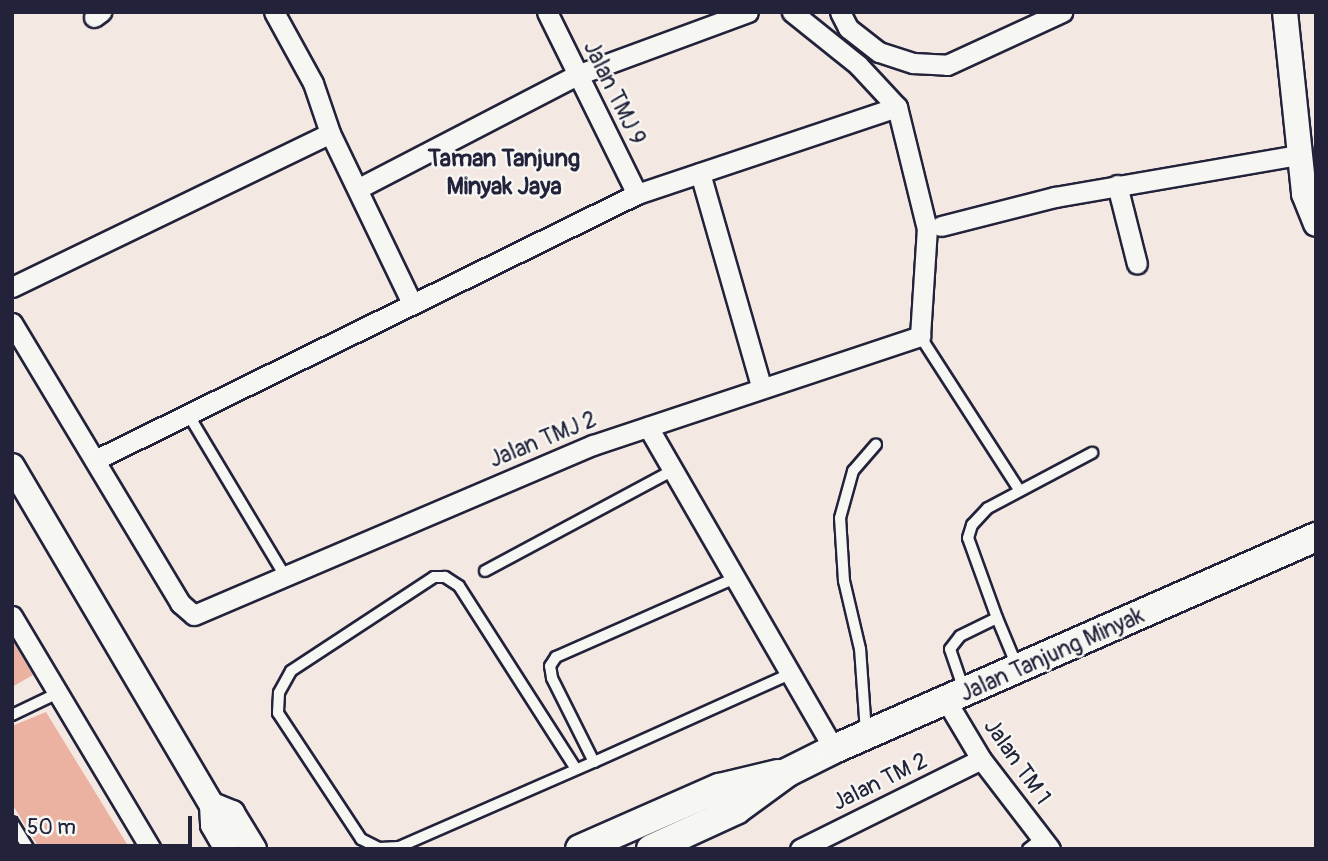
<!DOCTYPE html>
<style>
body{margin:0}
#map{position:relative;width:1328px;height:861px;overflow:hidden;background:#f4e8e2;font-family:Pangolin,sans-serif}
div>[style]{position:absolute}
.building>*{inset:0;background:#ebb2a2}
.roads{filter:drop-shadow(2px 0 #22223b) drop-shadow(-2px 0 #22223b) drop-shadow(0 2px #22223b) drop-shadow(0 -2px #22223b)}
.service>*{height:10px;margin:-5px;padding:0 5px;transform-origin:5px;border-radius:5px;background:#f6f6f2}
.minor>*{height:19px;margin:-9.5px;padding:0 9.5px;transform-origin:9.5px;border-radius:9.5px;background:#f6f6f2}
.tertiary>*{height:24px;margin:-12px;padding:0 12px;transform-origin:12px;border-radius:12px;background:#f6f6f2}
.secondary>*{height:28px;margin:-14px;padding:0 14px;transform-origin:14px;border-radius:14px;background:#f6f6f2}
span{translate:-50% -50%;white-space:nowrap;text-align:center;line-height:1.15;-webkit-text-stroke:5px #f6f6f2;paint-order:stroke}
.street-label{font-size:23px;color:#22223b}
.neighbourhood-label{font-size:24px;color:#22223b;font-weight:700}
.frame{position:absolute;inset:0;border:14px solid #22223b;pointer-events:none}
.scale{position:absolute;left:14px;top:816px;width:178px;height:32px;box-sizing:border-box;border:4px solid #22223b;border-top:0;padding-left:9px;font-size:21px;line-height:24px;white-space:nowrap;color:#22223b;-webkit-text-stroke:5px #f6f6f2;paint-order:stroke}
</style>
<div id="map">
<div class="building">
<i style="clip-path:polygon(12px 640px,33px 675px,12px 687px)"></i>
<i style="clip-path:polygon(46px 712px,130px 849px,40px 849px,12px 804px,12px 726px)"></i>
</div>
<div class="roads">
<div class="service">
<i style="left:920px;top:336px;width:184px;rotate:57.2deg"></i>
<i style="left:188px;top:414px;width:191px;rotate:59.1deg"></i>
<i style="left:485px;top:571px;width:213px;rotate:-28.2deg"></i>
<i style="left:997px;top:618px;width:52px;rotate:67.4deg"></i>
<i style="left:964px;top:690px;width:43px;rotate:-108.9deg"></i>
<i style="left:950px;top:649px;width:16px;rotate:-52deg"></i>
<i style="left:960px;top:636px;width:41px;rotate:-25.9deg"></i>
<i style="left:997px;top:618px;width:85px;rotate:-109.9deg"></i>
<i style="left:968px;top:538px;width:14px;rotate:-73deg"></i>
<i style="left:972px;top:525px;width:23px;rotate:-47deg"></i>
<i style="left:988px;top:508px;width:118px;rotate:-27.9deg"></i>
<i style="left:12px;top:715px;width:51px;rotate:-25.6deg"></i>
<i style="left:866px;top:732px;width:83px;rotate:-94.1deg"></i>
<i style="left:860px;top:649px;width:70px;rotate:-103.2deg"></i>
<i style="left:844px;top:581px;width:63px;rotate:-93.6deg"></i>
<i style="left:840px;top:518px;width:49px;rotate:-74.5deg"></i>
<i style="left:853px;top:471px;width:35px;rotate:-49deg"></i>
<i style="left:594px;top:762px;width:94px;rotate:-116.6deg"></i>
<i style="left:552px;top:678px;width:12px;rotate:-99deg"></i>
<i style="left:550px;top:666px;width:11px;rotate:-56deg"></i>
<i style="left:556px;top:657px;width:196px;rotate:-23.8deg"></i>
<i style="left:576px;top:769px;width:217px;rotate:-122.6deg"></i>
<i style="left:459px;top:586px;width:17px;rotate:-147deg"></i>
<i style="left:445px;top:577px;width:11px;rotate:180deg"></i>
<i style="left:434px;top:577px;width:171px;rotate:146.7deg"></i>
<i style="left:291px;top:671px;width:25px;rotate:119deg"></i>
<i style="left:279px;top:693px;width:20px;rotate:93deg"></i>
<i style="left:278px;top:713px;width:151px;rotate:56.6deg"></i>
<i style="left:361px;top:839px;width:20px;rotate:27deg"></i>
<i style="left:379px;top:848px;width:20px;rotate:-3deg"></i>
<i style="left:399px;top:847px;width:213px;rotate:-23.6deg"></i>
<i style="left:594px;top:762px;width:215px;rotate:-24.2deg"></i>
<i style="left:12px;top:822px;width:32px;rotate:58deg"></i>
<i style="left:1028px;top:849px;width:18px;rotate:-38deg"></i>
</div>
<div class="minor">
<i style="left:274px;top:12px;width:81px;rotate:61.2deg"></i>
<i style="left:313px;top:83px;width:53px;rotate:71.2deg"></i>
<i style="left:330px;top:133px;width:187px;rotate:64.3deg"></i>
<i style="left:547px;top:12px;width:203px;rotate:63.7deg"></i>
<i style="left:840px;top:12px;width:18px;rotate:63deg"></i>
<i style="left:848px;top:28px;width:39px;rotate:38deg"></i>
<i style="left:879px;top:52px;width:36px;rotate:18deg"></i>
<i style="left:913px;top:63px;width:34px;rotate:3deg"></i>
<i style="left:947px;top:65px;width:127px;rotate:-24.7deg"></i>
<i style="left:94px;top:17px;width:9px;rotate:-36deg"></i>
<i style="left:700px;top:173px;width:222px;rotate:74deg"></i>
<i style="left:1117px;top:185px;width:81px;rotate:75.8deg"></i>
<i style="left:359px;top:188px;width:246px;rotate:-27.4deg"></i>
<i style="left:577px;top:75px;width:182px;rotate:-20.2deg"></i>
<i style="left:941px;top:226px;width:118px;rotate:-14.3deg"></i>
<i style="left:1055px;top:197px;width:248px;rotate:-9.8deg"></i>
<i style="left:12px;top:287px;width:353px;rotate:-25.8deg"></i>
<i style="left:12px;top:323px;width:327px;rotate:59deg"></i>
<i style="left:180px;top:603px;width:18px;rotate:41deg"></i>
<i style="left:194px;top:615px;width:434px;rotate:-23.1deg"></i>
<i style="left:593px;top:445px;width:345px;rotate:-18.4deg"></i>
<i style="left:920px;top:336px;width:107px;rotate:-86.3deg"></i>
<i style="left:927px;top:229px;width:126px;rotate:-103.8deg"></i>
<i style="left:897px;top:107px;width:57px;rotate:-132.9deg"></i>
<i style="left:858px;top:65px;width:85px;rotate:-141.2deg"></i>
<i style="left:648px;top:427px;width:372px;rotate:60deg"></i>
<i style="left:95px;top:460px;width:604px;rotate:-26.14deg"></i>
<i style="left:637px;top:194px;width:274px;rotate:-18.5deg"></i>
<i style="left:12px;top:616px;width:271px;rotate:59.2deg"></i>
<i style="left:947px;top:702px;width:66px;rotate:59.2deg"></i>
<i style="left:981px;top:759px;width:113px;rotate:52.5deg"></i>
<i style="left:800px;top:849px;width:202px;rotate:-26.4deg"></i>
</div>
<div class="tertiary">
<i style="left:1285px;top:12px;width:183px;rotate:84deg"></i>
<i style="left:1304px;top:194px;width:32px;rotate:68deg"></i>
<i style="left:12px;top:466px;width:394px;rotate:59.5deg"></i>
<i style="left:212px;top:805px;width:20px;rotate:87deg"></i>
<i style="left:213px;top:825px;width:28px;rotate:60deg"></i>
<i style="left:212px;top:805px;width:22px;rotate:22deg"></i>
<i style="left:232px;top:813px;width:42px;rotate:58.6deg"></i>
</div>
<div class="secondary">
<i style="left:580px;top:849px;width:152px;rotate:-23.7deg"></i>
<i style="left:719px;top:788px;width:61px;rotate:-13.3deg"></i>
<i style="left:651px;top:849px;width:94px;rotate:-24.6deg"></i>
<i style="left:736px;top:810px;width:64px;rotate:-36.2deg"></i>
<i style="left:788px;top:772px;width:51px;rotate:-26.6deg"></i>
<i style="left:834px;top:749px;width:527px;rotate:-23.74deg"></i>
</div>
</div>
<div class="street-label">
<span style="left:614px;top:93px;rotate:64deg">Jalan TMJ 9</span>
<span style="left:543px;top:440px;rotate:-22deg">Jalan TMJ 2</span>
<span style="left:1052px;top:655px;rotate:-24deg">Jalan Tanjung Minyak</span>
<span style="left:1017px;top:762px;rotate:55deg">Jalan TM 1</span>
<span style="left:880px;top:782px;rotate:-26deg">Jalan TM 2</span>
</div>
<div class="neighbourhood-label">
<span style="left:504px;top:173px">Taman Tanjung<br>Minyak Jaya</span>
</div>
<div class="frame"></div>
<div class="scale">50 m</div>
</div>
